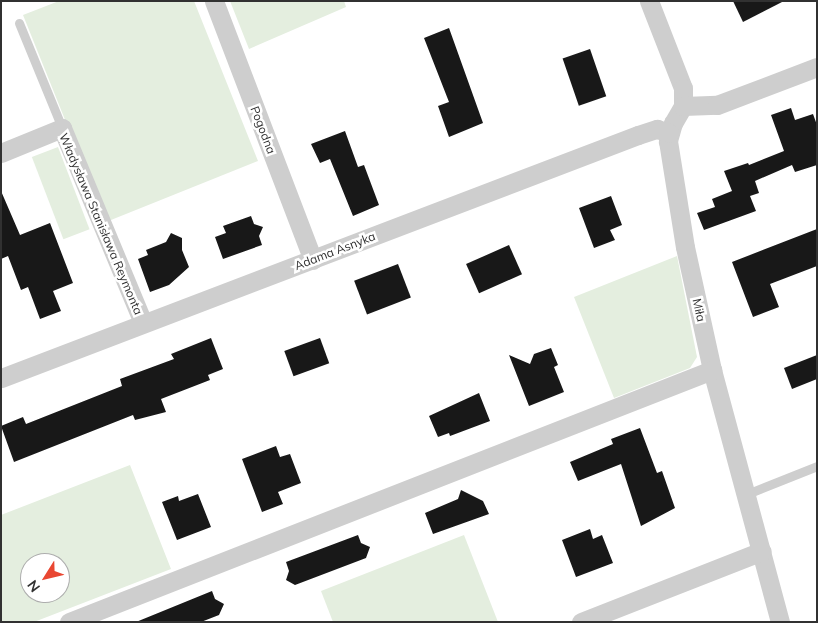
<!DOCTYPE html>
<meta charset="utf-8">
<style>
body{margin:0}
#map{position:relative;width:818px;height:623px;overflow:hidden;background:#fff;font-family:Mulish,sans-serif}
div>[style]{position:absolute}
.green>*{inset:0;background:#e4eedf;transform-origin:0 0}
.building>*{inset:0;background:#181818;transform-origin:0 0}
.lane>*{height:9px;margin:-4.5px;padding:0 4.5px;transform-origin:4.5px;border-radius:4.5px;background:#cecece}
.street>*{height:19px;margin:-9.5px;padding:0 9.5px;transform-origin:9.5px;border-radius:9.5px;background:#cecece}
span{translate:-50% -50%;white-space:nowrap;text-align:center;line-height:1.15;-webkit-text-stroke:5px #fff;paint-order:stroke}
.street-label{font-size:12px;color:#313131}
.frame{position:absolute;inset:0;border:2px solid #313131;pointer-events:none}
.north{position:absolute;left:20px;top:553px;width:50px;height:50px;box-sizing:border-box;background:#fff;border:1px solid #adadad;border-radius:50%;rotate:234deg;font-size:14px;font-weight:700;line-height:20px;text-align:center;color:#313131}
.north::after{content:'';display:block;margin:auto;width:18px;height:22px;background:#e94732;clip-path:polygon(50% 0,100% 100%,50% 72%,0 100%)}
</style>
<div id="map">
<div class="green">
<i style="clip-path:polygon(59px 1px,194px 1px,258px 161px,106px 222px,23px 15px)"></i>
<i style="clip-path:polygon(230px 1px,344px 1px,346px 7px,249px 49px)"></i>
<i style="left:58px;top:147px;width:88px;height:28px;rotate:69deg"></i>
<i style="clip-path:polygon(677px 256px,697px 357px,690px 368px,614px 398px,574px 297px)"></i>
<i style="clip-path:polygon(evenodd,130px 465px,171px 569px,34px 622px,1px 622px,1px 515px,130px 465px,30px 563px,60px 563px,60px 593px,30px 593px,30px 563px)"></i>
<i style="clip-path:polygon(464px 535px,498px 622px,333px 622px,321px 591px)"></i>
</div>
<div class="building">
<i style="clip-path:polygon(733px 1px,784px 1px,743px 22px)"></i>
<i style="clip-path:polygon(449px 28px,483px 123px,449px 137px,438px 106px,449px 102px,424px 38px)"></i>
<i style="left:590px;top:49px;width:50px;height:29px;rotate:71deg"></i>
<i style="clip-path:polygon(791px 108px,795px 120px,813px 114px,817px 125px,817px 165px,795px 172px,792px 165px,755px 181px,759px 193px,750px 196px,756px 211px,704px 230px,697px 213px,715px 207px,712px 199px,732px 191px,724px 171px,748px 163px,749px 165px,784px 151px,771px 115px)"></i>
<i style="clip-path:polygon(345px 131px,358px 167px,364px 165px,379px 205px,353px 216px,330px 159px,320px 163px,311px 144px)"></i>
<i style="clip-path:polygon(1px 191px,20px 235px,50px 223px,73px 283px,53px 291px,61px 311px,40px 319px,28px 287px,21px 290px,8px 256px,1px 259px)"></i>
<i style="clip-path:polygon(611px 196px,622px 225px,610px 230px,615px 240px,594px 248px,579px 208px)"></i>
<i style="clip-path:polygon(251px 216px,254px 224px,263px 227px,259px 236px,262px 245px,223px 259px,215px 237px,226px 233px,223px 226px)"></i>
<i style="clip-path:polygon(817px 229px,817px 266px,770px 284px,779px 307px,753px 317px,732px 262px)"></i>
<i style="clip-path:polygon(171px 233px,182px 238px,182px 250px,189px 267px,169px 285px,150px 292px,138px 259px,148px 255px,146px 250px,166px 242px)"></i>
<i style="left:509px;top:245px;width:32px;height:47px;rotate:66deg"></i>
<i style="left:398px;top:264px;width:36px;height:47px;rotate:69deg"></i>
<i style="clip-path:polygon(211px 338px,223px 369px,208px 375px,210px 380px,161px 399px,166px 412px,135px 420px,133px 415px,14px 462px,1px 426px,23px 417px,26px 424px,122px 386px,120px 379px,174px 359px,171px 354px)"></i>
<i style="left:320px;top:338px;width:27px;height:38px;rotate:70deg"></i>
<i style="clip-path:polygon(551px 348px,558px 365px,554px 367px,564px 392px,529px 406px,509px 355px,530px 364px,534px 354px)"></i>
<i style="clip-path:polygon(817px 355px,817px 379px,792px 389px,784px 368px)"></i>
<i style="clip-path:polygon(479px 393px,490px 421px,450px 436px,449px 433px,438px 437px,429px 416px)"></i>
<i style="clip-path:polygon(640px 428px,657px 473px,662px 471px,675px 508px,641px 526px,621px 464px,578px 481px,570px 462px,613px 444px,611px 439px)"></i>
<i style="clip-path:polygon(276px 446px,280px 457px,290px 454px,301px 483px,278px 492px,283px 504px,262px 512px,242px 459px)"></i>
<i style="clip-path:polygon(461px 490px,483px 501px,489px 514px,433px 534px,425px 513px,458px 499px)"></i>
<i style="clip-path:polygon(198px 494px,211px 527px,177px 540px,162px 502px,178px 496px,179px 501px)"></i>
<i style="clip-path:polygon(590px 529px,593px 539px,602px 535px,613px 563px,576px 577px,562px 540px)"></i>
<i style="clip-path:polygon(358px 535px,361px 543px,370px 547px,366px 558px,295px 585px,286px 580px,289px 571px,286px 562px)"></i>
<i style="clip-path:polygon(212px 591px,215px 599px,224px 604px,219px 615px,201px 622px,136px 622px)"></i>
</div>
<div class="lane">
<i style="left:19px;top:23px;width:113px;rotate:67.7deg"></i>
<i style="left:747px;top:494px;width:75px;rotate:-21.8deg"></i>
</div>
<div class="street">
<i style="left:214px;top:1px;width:277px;rotate:69.1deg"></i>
<i style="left:649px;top:1px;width:93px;rotate:68.7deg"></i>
<i style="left:683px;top:88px;width:18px;rotate:90deg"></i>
<i style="left:683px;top:106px;width:20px;rotate:120deg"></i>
<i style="left:673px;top:123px;width:19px;rotate:106deg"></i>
<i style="left:668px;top:141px;width:107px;rotate:80.9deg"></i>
<i style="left:685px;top:247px;width:126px;rotate:77.6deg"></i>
<i style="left:712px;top:370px;width:261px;rotate:74.9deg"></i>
<i style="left:683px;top:106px;width:34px;rotate:-2deg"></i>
<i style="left:717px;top:105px;width:107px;rotate:-20.8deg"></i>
<i style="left:1px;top:153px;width:66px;rotate:-22.3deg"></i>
<i style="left:62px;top:128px;width:211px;rotate:67.4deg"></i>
<i style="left:1px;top:378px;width:682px;rotate:-20.88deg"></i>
<i style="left:638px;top:135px;width:20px;rotate:-18deg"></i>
<i style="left:657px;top:129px;width:13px;rotate:18deg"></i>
<i style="left:69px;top:622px;width:691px;rotate:-21.4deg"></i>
<i style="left:581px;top:622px;width:194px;rotate:-21.4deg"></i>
</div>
<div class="street-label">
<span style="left:263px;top:130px;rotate:69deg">Pogodna</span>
<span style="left:101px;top:224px;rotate:67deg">Władysława Stanisława Reymonta</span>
<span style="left:335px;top:251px;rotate:-21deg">Adama Asnyka</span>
<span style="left:699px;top:310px;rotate:78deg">Miła</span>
</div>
<div class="frame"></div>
<div class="north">N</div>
</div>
